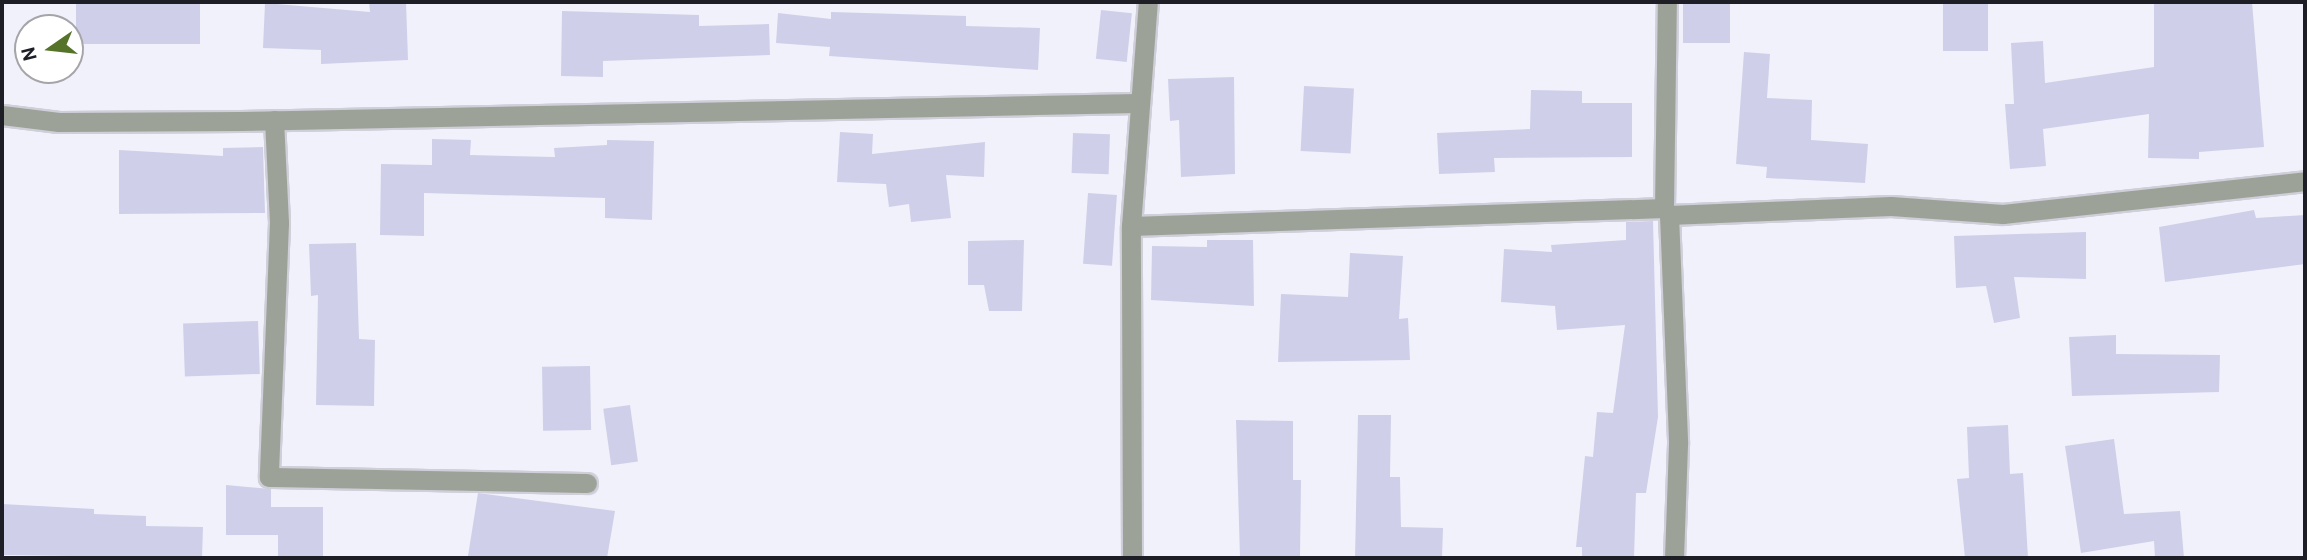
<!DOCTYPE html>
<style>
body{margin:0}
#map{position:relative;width:2307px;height:560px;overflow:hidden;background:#f1f1fc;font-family:Overpass,sans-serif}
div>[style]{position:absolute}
.building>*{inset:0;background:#cfcfe9;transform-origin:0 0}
.roads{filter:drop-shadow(2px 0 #cfcfda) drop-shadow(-2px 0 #cfcfda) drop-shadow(0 2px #cfcfda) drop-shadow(0 -2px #cfcfda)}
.minor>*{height:19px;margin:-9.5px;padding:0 9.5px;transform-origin:9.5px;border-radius:9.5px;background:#9da298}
span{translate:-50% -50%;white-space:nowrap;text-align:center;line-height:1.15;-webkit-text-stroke:5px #fff;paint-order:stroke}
.frame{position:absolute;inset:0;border:4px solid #1e1e27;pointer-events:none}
.north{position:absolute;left:14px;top:14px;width:70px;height:70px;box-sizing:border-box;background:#fff;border:2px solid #a5a5a9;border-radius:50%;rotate:256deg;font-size:19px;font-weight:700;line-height:28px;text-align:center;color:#1e1e27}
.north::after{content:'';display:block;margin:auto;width:24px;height:32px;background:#55742a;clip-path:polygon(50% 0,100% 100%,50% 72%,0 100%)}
</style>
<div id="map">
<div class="building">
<i style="left:76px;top:2px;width:124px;height:42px"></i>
<i style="clip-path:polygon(369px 2px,406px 2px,408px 60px,321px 64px,321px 50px,263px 48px,265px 3px,370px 12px)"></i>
<i style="left:1683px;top:2px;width:47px;height:41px"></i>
<i style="clip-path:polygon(2154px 2px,2252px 2px,2264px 147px,2199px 152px,2199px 159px,2148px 158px,2149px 114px,2043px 129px,2046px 166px,2010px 169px,2005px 104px,2014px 104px,2011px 43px,2043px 41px,2045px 83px,2154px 67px)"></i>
<i style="left:1943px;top:4px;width:45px;height:47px"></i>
<i style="left:1101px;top:10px;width:31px;height:49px;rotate:6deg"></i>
<i style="clip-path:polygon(562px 11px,699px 15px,699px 26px,769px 24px,770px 55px,603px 61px,603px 77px,561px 76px)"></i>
<i style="clip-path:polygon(831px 12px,966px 16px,966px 26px,1040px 28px,1038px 70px,829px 56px,830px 47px,776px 43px,778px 13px,831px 19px)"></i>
<i style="clip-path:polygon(1744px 52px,1770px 54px,1767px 98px,1812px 100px,1811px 140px,1868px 144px,1865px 183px,1766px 178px,1767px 167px,1736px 164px)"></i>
<i style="clip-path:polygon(1234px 77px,1235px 174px,1181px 177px,1179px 120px,1170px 121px,1168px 79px)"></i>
<i style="left:1304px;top:86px;width:50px;height:65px;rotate:3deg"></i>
<i style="clip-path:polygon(1531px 90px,1582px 91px,1582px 103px,1632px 103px,1632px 157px,1494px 158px,1495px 172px,1439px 174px,1437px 133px,1530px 129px)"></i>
<i style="clip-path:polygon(840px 132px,873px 134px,872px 154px,985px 142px,984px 177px,946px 175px,951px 218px,911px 222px,909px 204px,889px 207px,886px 184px,837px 182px)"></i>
<i style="left:1073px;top:133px;width:37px;height:40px;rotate:2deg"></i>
<i style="clip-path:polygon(432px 139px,471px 140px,470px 155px,555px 157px,554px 148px,607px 145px,607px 140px,654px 141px,652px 220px,605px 218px,605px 198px,424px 193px,424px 236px,380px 235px,381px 164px,432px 165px)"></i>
<i style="clip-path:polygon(263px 147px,265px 213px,119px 214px,119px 150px,223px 156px,223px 148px)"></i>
<i style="left:1088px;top:193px;width:29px;height:71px;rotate:4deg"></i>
<i style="clip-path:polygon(2254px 210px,2256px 218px,2305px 215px,2305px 264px,2165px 282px,2159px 227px)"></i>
<i style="clip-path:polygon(1653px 221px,1658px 417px,1646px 493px,1636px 493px,1634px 558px,1582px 558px,1582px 547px,1576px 547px,1585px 456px,1593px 457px,1597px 412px,1613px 413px,1625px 325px,1557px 330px,1555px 306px,1501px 302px,1504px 249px,1552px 252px,1551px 245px,1626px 240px,1626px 222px)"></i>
<i style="clip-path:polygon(2086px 232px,2086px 279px,2014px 277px,2020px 318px,1994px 323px,1986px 286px,1956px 288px,1954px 236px)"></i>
<i style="clip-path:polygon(1024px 240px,1022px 311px,989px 311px,984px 285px,968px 285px,968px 241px)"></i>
<i style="clip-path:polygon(1207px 240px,1253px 240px,1254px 306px,1151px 300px,1152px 246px,1207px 247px)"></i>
<i style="clip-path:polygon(356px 243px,359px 339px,375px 340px,374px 406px,316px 405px,318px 295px,311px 296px,309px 244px)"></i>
<i style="clip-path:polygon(1350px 253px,1403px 256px,1399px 319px,1408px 318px,1410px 360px,1278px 362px,1281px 294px,1348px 297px)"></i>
<i style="left:258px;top:321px;width:53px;height:75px;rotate:88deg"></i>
<i style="clip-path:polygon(2116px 335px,2116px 354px,2220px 355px,2219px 392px,2072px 396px,2069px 337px)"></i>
<i style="left:590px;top:366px;width:64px;height:48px;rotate:89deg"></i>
<i style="left:630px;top:405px;width:57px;height:27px;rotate:82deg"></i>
<i style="clip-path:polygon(1358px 415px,1391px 415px,1390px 477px,1400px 477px,1401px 527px,1443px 528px,1442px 558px,1355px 558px)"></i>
<i style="clip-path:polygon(1236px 420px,1293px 421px,1293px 480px,1301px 480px,1300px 558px,1240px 558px)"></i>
<i style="clip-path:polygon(2008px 425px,2010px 474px,2023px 473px,2028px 558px,1965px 558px,1957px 479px,1969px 478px,1967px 427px)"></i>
<i style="clip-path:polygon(2114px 439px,2124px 514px,2180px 511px,2184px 558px,2155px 558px,2154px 541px,2081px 553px,2065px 446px)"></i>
<i style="clip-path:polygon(226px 485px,271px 489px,271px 507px,323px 507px,323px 558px,278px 558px,278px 535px,226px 535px)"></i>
<i style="clip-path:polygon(478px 493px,615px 511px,607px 558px,468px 556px)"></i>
<i style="clip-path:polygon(2px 504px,94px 509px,94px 514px,146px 516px,146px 526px,203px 527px,202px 558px,2px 555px)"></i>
</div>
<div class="roads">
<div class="minor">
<i style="left:2px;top:115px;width:57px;rotate:7deg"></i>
<i style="left:59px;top:122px;width:182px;rotate:-0.3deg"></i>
<i style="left:241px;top:121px;width:896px;rotate:-1.15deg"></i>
<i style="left:274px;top:120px;width:103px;rotate:87.2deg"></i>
<i style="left:279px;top:223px;width:254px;rotate:92.3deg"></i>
<i style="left:269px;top:477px;width:318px;rotate:1.1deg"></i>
<i style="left:1664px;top:208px;width:206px;rotate:-89.2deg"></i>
<i style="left:1669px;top:215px;width:229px;rotate:87.7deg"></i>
<i style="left:1678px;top:444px;width:114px;rotate:92deg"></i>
<i style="left:1131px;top:226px;width:533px;rotate:-1.93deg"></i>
<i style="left:1664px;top:208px;width:9px;rotate:54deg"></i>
<i style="left:1669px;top:215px;width:222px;rotate:-2.3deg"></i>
<i style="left:1891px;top:206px;width:112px;rotate:4.1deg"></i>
<i style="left:2003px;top:214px;width:304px;rotate:-6.2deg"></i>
<i style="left:1132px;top:558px;width:332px;rotate:-90.2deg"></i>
<i style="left:1131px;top:226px;width:225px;rotate:-85.7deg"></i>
</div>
</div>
<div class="frame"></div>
<div class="north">N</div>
</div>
